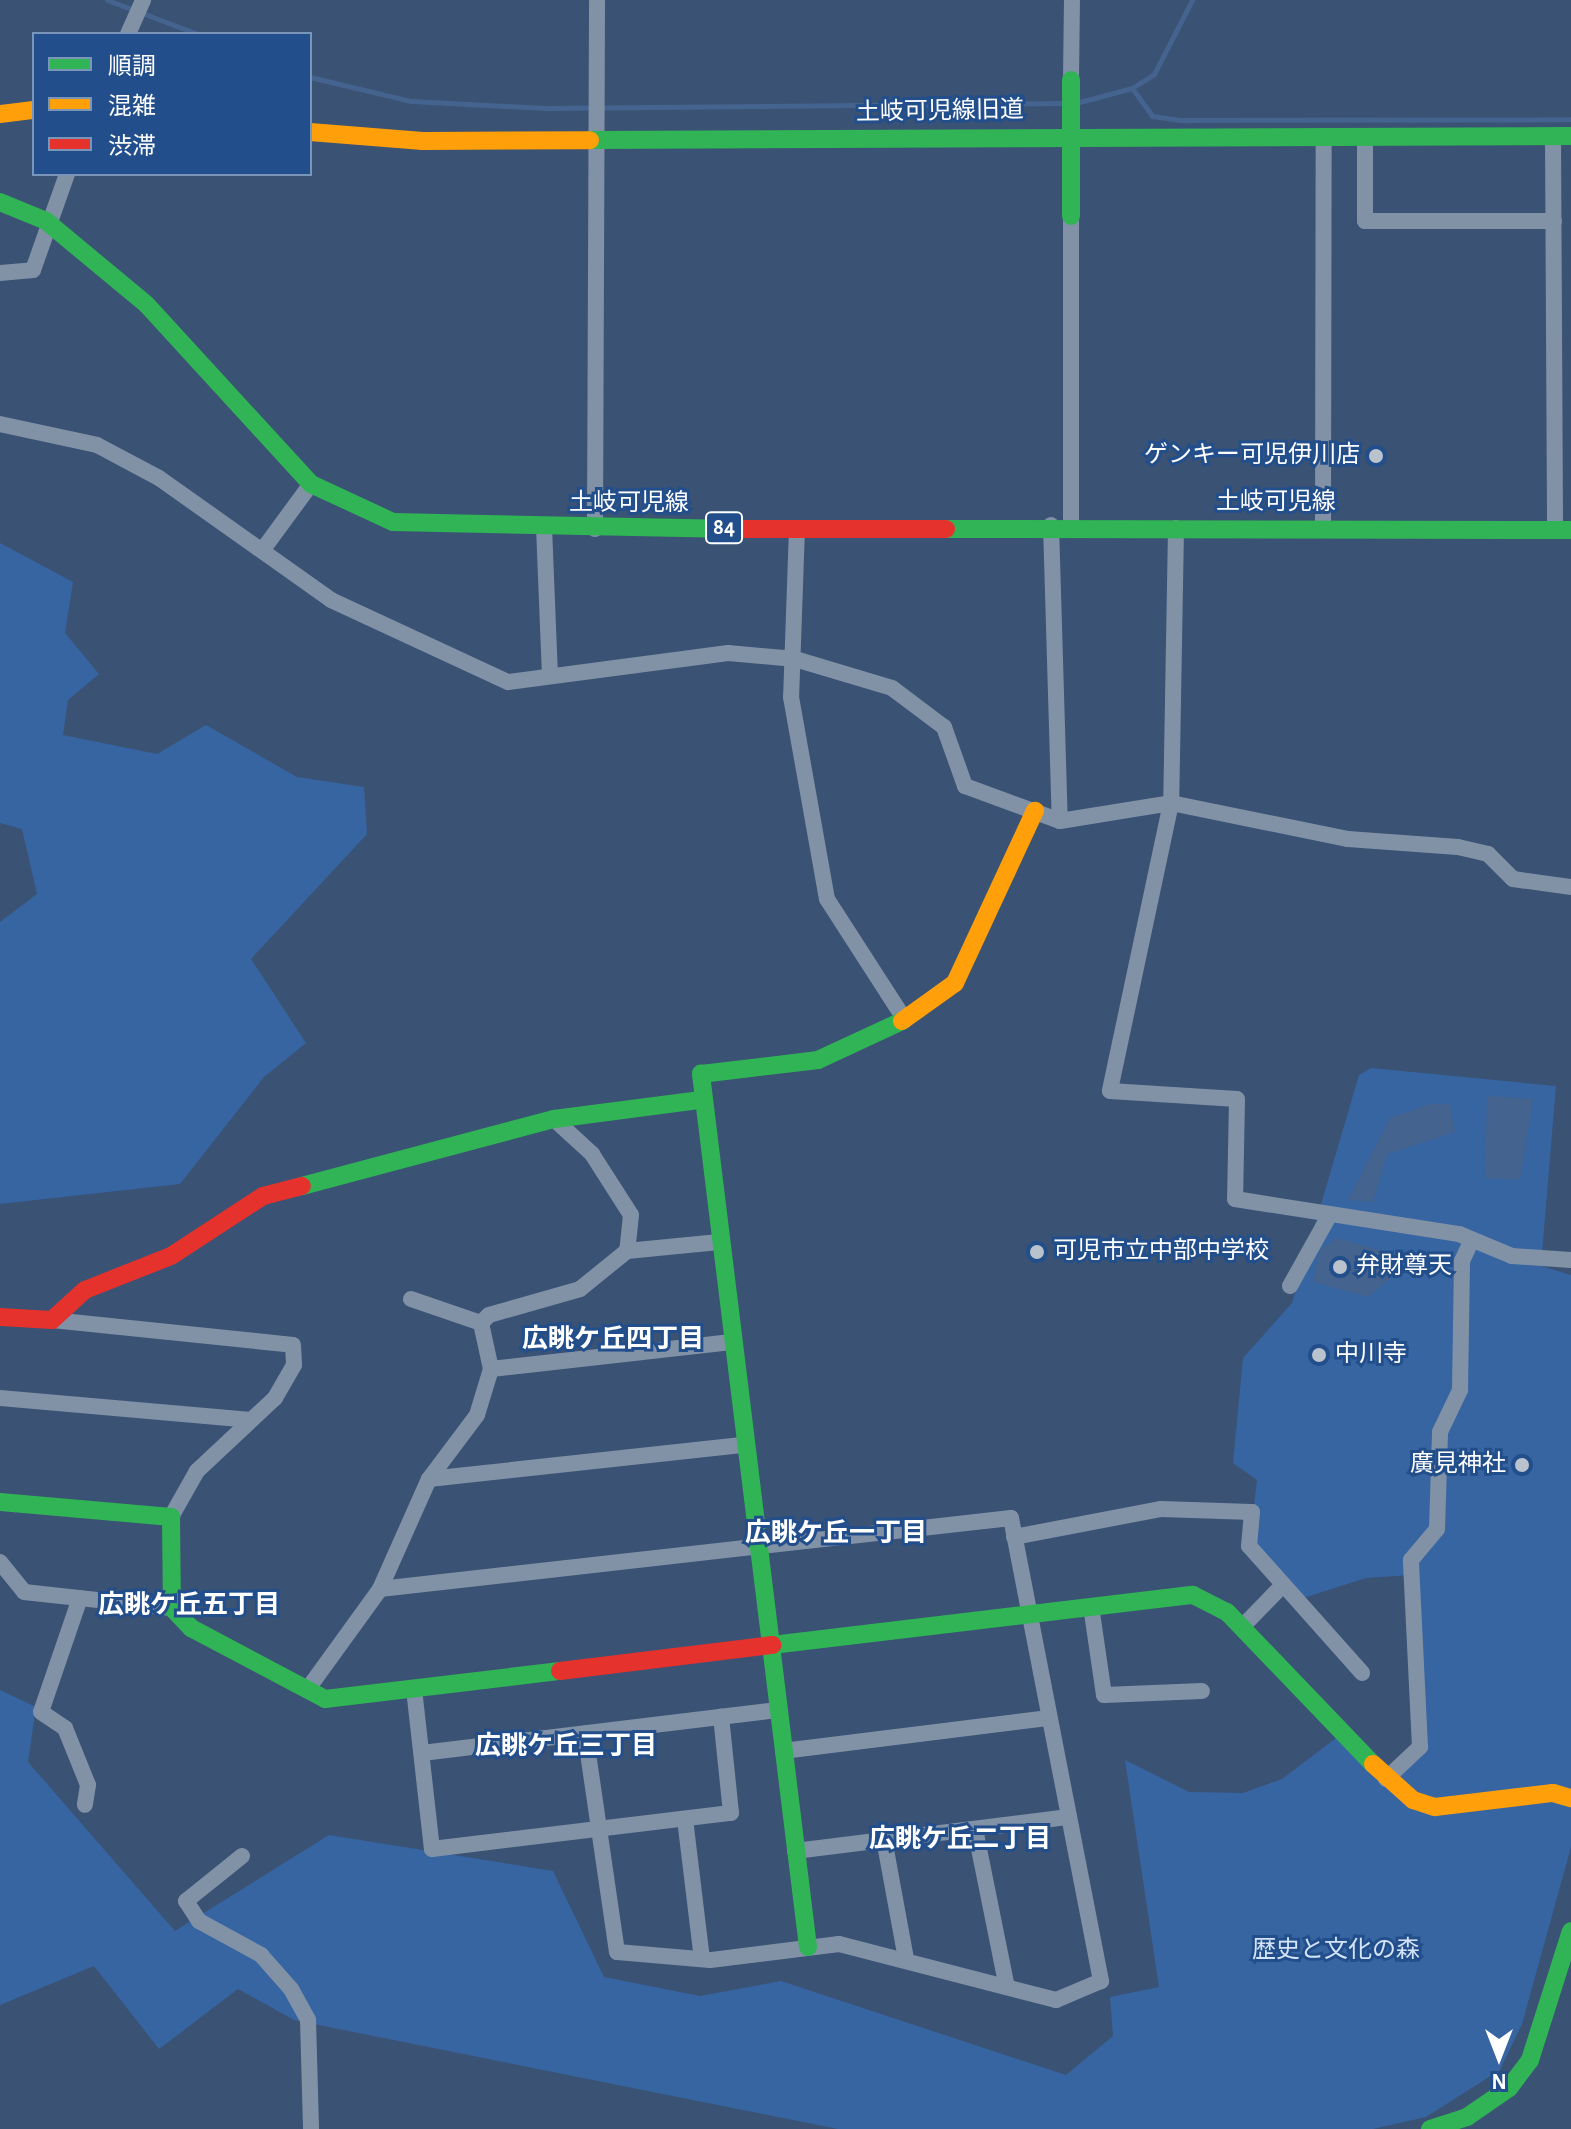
<!DOCTYPE html>
<meta charset="utf-8">
<style>
body{margin:0}
#map{position:relative;width:1571px;height:2129px;overflow:hidden;background:#3a5274;font-family:"Alegreya Sans","Noto Sans JP",sans-serif}
div>[style]{position:absolute}
.green>*{inset:0;background:#3765a2}
.water>*{inset:0;background:#44638e}
.stream>*{height:5px;margin:-2.5px;padding:0 2.5px;transform-origin:2.5px;border-radius:2.5px;background:#44638e}
.street>*{height:16px;margin:-8px;padding:0 8px;transform-origin:8px;border-radius:8px;background:#8192a7}
.fast>*{height:18px;margin:-9px;padding:0 9px;transform-origin:9px;border-radius:9px;background:#30b455}
.slow>*{height:18px;margin:-9px;padding:0 9px;transform-origin:9px;border-radius:9px;background:#ff9f0a}
.jam>*{height:18px;margin:-9px;padding:0 9px;transform-origin:9px;border-radius:9px;background:#e5322d}
.dots>*{width:22px;height:22px;translate:-50% -50%;box-sizing:border-box;border:4px solid #224f8c;border-radius:50%}
span{translate:-50% -50%;white-space:nowrap;text-align:center;line-height:1.15;-webkit-text-stroke:6px #224f8c;paint-order:stroke}
.shield-label span{padding:2px 6px;background:#224f8c;border:2px solid;border-radius:6px;-webkit-text-stroke-width:0}
.shield-label{font-size:22px;color:#fff;font-weight:700}
.street-label{font-size:24px;color:#fff}
.poi-label{font-size:24px;color:#fff}
.right{translate:-100% -50%;text-align:right}
.left{translate:0 -50%;text-align:left}
.park-label{font-size:24px;color:#d4e4f8}
.neighbourhood-label{font-size:26px;color:#fff;font-weight:700}
.legend{position:absolute;left:32px;top:32px;width:280px;height:144px;box-sizing:border-box;background:#224f8c;border:2px solid #7a95ba;margin:0;padding:10px 14px;list-style:none;font-size:24px;color:#fff}
.legend li{display:flex;align-items:center;gap:16px;height:40px}
.legend b{width:40px;border:2px solid #7a95ba}
.north{position:absolute;left:1459px;top:2017px;width:80px;height:80px;-webkit-text-stroke:6px #224f8c;paint-order:stroke;rotate:180deg;font-size:22px;font-weight:700;line-height:32px;text-align:center;color:#fff}
.north::after{content:'';display:block;margin:auto;width:28px;height:36px;background:#fff;clip-path:polygon(50% 0,100% 100%,50% 72%,0 100%)}
</style>
<div id="map">
<div class="green">
<i style="clip-path:polygon(0 543px,73px 582px,65px 633px,99px 674px,68px 700px,63px 735px,157px 754px,206px 725px,297px 777px,364px 787px,367px 834px,251px 959px,306px 1043px,264px 1077px,180px 1184px,0 1204px,0 922px,37px 894px,22px 829px,0 823px)"></i>
<i style="clip-path:polygon(1371px 1068px,1556px 1086px,1541px 1266px,1571px 1275px,1571px 1847px,1522px 2024px,1500px 2070px,1426px 2117px,1373px 2129px,838px 2129px,294px 2020px,238px 1989px,159px 2049px,94px 1966px,0 2005px,0 1690px,36px 1707px,28px 1762px,175px 1931px,329px 1835px,553px 1871px,604px 1977px,700px 1996px,781px 1981px,1066px 2075px,1113px 2036px,1110px 1997px,1159px 1987px,1125px 1760px,1189px 1792px,1243px 1793px,1282px 1779px,1340px 1735px,1386px 1779px,1420px 1747px,1412px 1575px,1366px 1578px,1297px 1600px,1249px 1546px,1257px 1480px,1233px 1463px,1243px 1358px,1292px 1303px,1359px 1075px)"></i>
</div>
<div class="water">
<i style="clip-path:polygon(1487px 1096px,1533px 1099px,1520px 1180px,1485px 1178px)"></i>
<i style="clip-path:polygon(1430px 1104px,1450px 1104px,1455px 1132px,1387px 1154px,1373px 1202px,1348px 1200px,1390px 1118px)"></i>
<i style="clip-path:polygon(1337px 1238px,1386px 1252px,1392px 1277px,1368px 1297px,1313px 1282px,1320px 1250px)"></i>
</div>
<div class="stream">
<i style="left:107px;top:0;width:97px;rotate:20.5deg"></i>
<i style="left:310px;top:77px;width:104px;rotate:13.4deg"></i>
<i style="left:411px;top:101px;width:135px;rotate:3deg"></i>
<i style="left:546px;top:108px;width:520px;rotate:-0.55deg"></i>
<i style="left:1132px;top:88px;width:26px;rotate:-32deg"></i>
<i style="left:1154px;top:74px;width:83px;rotate:-62.8deg"></i>
<i style="left:1076px;top:103px;width:58px;rotate:-15deg"></i>
<i style="left:1132px;top:88px;width:34px;rotate:54deg"></i>
<i style="left:1152px;top:116px;width:30px;rotate:8deg"></i>
<i style="left:1182px;top:120px;width:389px;rotate:-0.1deg"></i>
</div>
<div class="street">
<i style="left:128px;top:34px;width:37px;rotate:-66deg"></i>
<i style="left:1071px;top:80px;width:80px;rotate:-89.3deg"></i>
<i style="left:1365px;top:136px;width:85px;rotate:90deg"></i>
<i style="left:1365px;top:221px;width:189px"></i>
<i style="left:1553px;top:136px;width:394px;rotate:89.7deg"></i>
<i style="left:1071px;top:216px;width:309px;rotate:90deg"></i>
<i style="left:0;top:273px;width:33px;rotate:-5deg"></i>
<i style="left:33px;top:270px;width:102px;rotate:-70.5deg"></i>
<i style="left:0;top:424px;width:99px;rotate:12.2deg"></i>
<i style="left:97px;top:445px;width:70px;rotate:28deg"></i>
<i style="left:159px;top:478px;width:211px;rotate:35.3deg"></i>
<i style="left:331px;top:600px;width:195px;rotate:24.9deg"></i>
<i style="left:508px;top:682px;width:222px;rotate:-7.5deg"></i>
<i style="left:728px;top:653px;width:67px;rotate:5.1deg"></i>
<i style="left:795px;top:659px;width:101px;rotate:16.6deg"></i>
<i style="left:892px;top:688px;width:65px;rotate:36.9deg"></i>
<i style="left:944px;top:727px;width:63px;rotate:70.4deg"></i>
<i style="left:965px;top:786px;width:101px;rotate:20.2deg"></i>
<i style="left:1060px;top:821px;width:112px;rotate:-9.2deg"></i>
<i style="left:1171px;top:803px;width:181px;rotate:11.5deg"></i>
<i style="left:1348px;top:839px;width:110px;rotate:4.2deg"></i>
<i style="left:1458px;top:847px;width:31px;rotate:13deg"></i>
<i style="left:1488px;top:854px;width:35px;rotate:45deg"></i>
<i style="left:1513px;top:879px;width:59px;rotate:7.9deg"></i>
<i style="left:1051px;top:525px;width:296px;rotate:88.3deg"></i>
<i style="left:544px;top:527px;width:148px;rotate:87.7deg"></i>
<i style="left:1323px;top:527px;width:391px;rotate:-89.9deg"></i>
<i style="left:797px;top:528px;width:169px;rotate:92deg"></i>
<i style="left:791px;top:697px;width:205px;rotate:79.9deg"></i>
<i style="left:827px;top:899px;width:144px;rotate:57.2deg"></i>
<i style="left:1176px;top:528px;width:275px;rotate:91deg"></i>
<i style="left:1171px;top:803px;width:294px;rotate:102deg"></i>
<i style="left:1110px;top:1091px;width:127px;rotate:3.6deg"></i>
<i style="left:1237px;top:1099px;width:100px;rotate:91.1deg"></i>
<i style="left:1235px;top:1199px;width:227px;rotate:8.9deg"></i>
<i style="left:1459px;top:1234px;width:57px;rotate:22.5deg"></i>
<i style="left:1512px;top:1256px;width:59px;rotate:3.9deg"></i>
<i style="left:595px;top:529px;width:529px;rotate:-89.78deg"></i>
<i style="left:264px;top:548px;width:79px;rotate:-53.7deg"></i>
<i style="left:554px;top:1119px;width:52px;rotate:42.6deg"></i>
<i style="left:592px;top:1154px;width:72px;rotate:57.4deg"></i>
<i style="left:631px;top:1215px;width:36px;rotate:96deg"></i>
<i style="left:1290px;top:1286px;width:80px;rotate:-60.9deg"></i>
<i style="left:411px;top:1299px;width:74px;rotate:18.9deg"></i>
<i style="left:52px;top:1320px;width:242px;rotate:5.9deg"></i>
<i style="left:293px;top:1345px;width:20px;rotate:87deg"></i>
<i style="left:294px;top:1365px;width:38px;rotate:120deg"></i>
<i style="left:275px;top:1398px;width:107px;rotate:136.9deg"></i>
<i style="left:197px;top:1471px;width:53px;rotate:119.5deg"></i>
<i style="left:491px;top:1369px;width:242px;rotate:-6.4deg"></i>
<i style="left:0;top:1398px;width:252px;rotate:5deg"></i>
<i style="left:429px;top:1479px;width:317px;rotate:-6.2deg"></i>
<i style="left:1014px;top:1537px;width:150px;rotate:-10.8deg"></i>
<i style="left:1161px;top:1509px;width:91px;rotate:1.9deg"></i>
<i style="left:1252px;top:1512px;width:34px;rotate:95deg"></i>
<i style="left:1249px;top:1546px;width:170px;rotate:48.3deg"></i>
<i style="left:0;top:1562px;width:38px;rotate:51deg"></i>
<i style="left:24px;top:1592px;width:149px;rotate:6.2deg"></i>
<i style="left:380px;top:1589px;width:120px;rotate:-66deg"></i>
<i style="left:429px;top:1479px;width:80px;rotate:-53.1deg"></i>
<i style="left:477px;top:1415px;width:48px;rotate:-73.1deg"></i>
<i style="left:491px;top:1369px;width:47px;rotate:-102.3deg"></i>
<i style="left:481px;top:1323px;width:11px;rotate:-45deg"></i>
<i style="left:489px;top:1315px;width:95px;rotate:-15.9deg"></i>
<i style="left:580px;top:1289px;width:60px;rotate:-39deg"></i>
<i style="left:627px;top:1251px;width:92px;rotate:-5.6deg"></i>
<i style="left:80px;top:1598px;width:120px;rotate:108.9deg"></i>
<i style="left:41px;top:1712px;width:29px;rotate:34deg"></i>
<i style="left:65px;top:1728px;width:61px;rotate:68deg"></i>
<i style="left:88px;top:1785px;width:20px;rotate:99deg"></i>
<i style="left:1091px;top:1606px;width:90px;rotate:81.7deg"></i>
<i style="left:1104px;top:1695px;width:98px;rotate:-2.3deg"></i>
<i style="left:1242px;top:1627px;width:59px;rotate:-45.7deg"></i>
<i style="left:414px;top:1689px;width:161px;rotate:83.6deg"></i>
<i style="left:432px;top:1849px;width:301px;rotate:-6.9deg"></i>
<i style="left:731px;top:1813px;width:97px;rotate:-95.9deg"></i>
<i style="left:307px;top:1690px;width:125px;rotate:-54.1deg"></i>
<i style="left:380px;top:1589px;width:635px;rotate:-6.42deg"></i>
<i style="left:1011px;top:1518px;width:472px;rotate:79deg"></i>
<i style="left:1101px;top:1981px;width:49px;rotate:157.1deg"></i>
<i style="left:1056px;top:2000px;width:224px;rotate:-165.5deg"></i>
<i style="left:839px;top:1944px;width:130px;rotate:172.9deg"></i>
<i style="left:710px;top:1960px;width:93px;rotate:-175.1deg"></i>
<i style="left:617px;top:1952px;width:221px;rotate:-98.3deg"></i>
<i style="left:783px;top:1751px;width:266px;rotate:-7.1deg"></i>
<i style="left:422px;top:1753px;width:357px;rotate:-6.9deg"></i>
<i style="left:1386px;top:1779px;width:47px;rotate:-43.3deg"></i>
<i style="left:1420px;top:1747px;width:187px;rotate:-92.8deg"></i>
<i style="left:1411px;top:1560px;width:40px;rotate:-50deg"></i>
<i style="left:1437px;top:1529px;width:97px;rotate:-88.2deg"></i>
<i style="left:1440px;top:1432px;width:47px;rotate:-64.5deg"></i>
<i style="left:1460px;top:1390px;width:129px;rotate:-89.1deg"></i>
<i style="left:1462px;top:1261px;width:21px;rotate:-65deg"></i>
<i style="left:685px;top:1819px;width:141px;rotate:83.1deg"></i>
<i style="left:975px;top:1829px;width:161px;rotate:78.6deg"></i>
<i style="left:884px;top:1839px;width:122px;rotate:79.6deg"></i>
<i style="left:795px;top:1851px;width:276px;rotate:-7.1deg"></i>
<i style="left:242px;top:1856px;width:72px;rotate:141.2deg"></i>
<i style="left:186px;top:1901px;width:24px;rotate:57deg"></i>
<i style="left:199px;top:1921px;width:71px;rotate:28.7deg"></i>
<i style="left:261px;top:1955px;width:45px;rotate:48.6deg"></i>
<i style="left:291px;top:1989px;width:35px;rotate:61deg"></i>
<i style="left:308px;top:2020px;width:109px;rotate:88.4deg"></i>
</div>
<div class="fast">
<i style="left:1071px;top:80px;width:136px;rotate:90deg"></i>
<i style="left:590px;top:140px;width:981px;rotate:-0.23deg"></i>
<i style="left:0;top:202px;width:50px;rotate:22.4deg"></i>
<i style="left:46px;top:221px;width:131px;rotate:39.7deg"></i>
<i style="left:147px;top:305px;width:243px;rotate:47.5deg"></i>
<i style="left:311px;top:484px;width:90px;rotate:24.9deg"></i>
<i style="left:393px;top:522px;width:340px;rotate:1.2deg"></i>
<i style="left:946px;top:529px;width:625px;rotate:0.09deg"></i>
<i style="left:302px;top:1186px;width:261px;rotate:-14.9deg"></i>
<i style="left:554px;top:1119px;width:148px;rotate:-7.4deg"></i>
<i style="left:0;top:1502px;width:172px;rotate:5deg"></i>
<i style="left:171px;top:1517px;width:91px;rotate:89.4deg"></i>
<i style="left:172px;top:1608px;width:28px;rotate:46deg"></i>
<i style="left:191px;top:1628px;width:152px;rotate:27.9deg"></i>
<i style="left:325px;top:1699px;width:237px;rotate:-6.8deg"></i>
<i style="left:772px;top:1645px;width:424px;rotate:-6.8deg"></i>
<i style="left:1193px;top:1595px;width:38px;rotate:27deg"></i>
<i style="left:1227px;top:1612px;width:211px;rotate:46.2deg"></i>
<i style="left:808px;top:1947px;width:880px;rotate:-96.99deg"></i>
<i style="left:701px;top:1074px;width:118px;rotate:-6.8deg"></i>
<i style="left:818px;top:1060px;width:93px;rotate:-24.9deg"></i>
<i style="left:1430px;top:2129px;width:39px;rotate:-18deg"></i>
<i style="left:1467px;top:2117px;width:51px;rotate:-34.6deg"></i>
<i style="left:1509px;top:2088px;width:35px;rotate:-53deg"></i>
<i style="left:1530px;top:2060px;width:135px;rotate:-72.4deg"></i>
</div>
<div class="slow">
<i style="left:0;top:114px;width:34px;rotate:-7deg"></i>
<i style="left:310px;top:132px;width:113px;rotate:4.6deg"></i>
<i style="left:423px;top:141px;width:167px;rotate:-0.3deg"></i>
<i style="left:902px;top:1021px;width:65px;rotate:-35.6deg"></i>
<i style="left:955px;top:983px;width:190px;rotate:-65.1deg"></i>
<i style="left:1373px;top:1764px;width:54px;rotate:42deg"></i>
<i style="left:1413px;top:1800px;width:23px;rotate:18deg"></i>
<i style="left:1435px;top:1807px;width:119px;rotate:-6.8deg"></i>
<i style="left:1553px;top:1793px;width:19px;rotate:16deg"></i>
</div>
<div class="jam">
<i style="left:733px;top:529px;width:213px"></i>
<i style="left:0;top:1317px;width:52px;rotate:3.3deg"></i>
<i style="left:52px;top:1320px;width:45px;rotate:-42.3deg"></i>
<i style="left:85px;top:1290px;width:92px;rotate:-21.6deg"></i>
<i style="left:171px;top:1256px;width:110px;rotate:-33.1deg"></i>
<i style="left:263px;top:1196px;width:40px;rotate:-14.4deg"></i>
<i style="left:560px;top:1671px;width:214px;rotate:-7deg"></i>
</div>
<div class="dots">
<i style="left:1376px;top:456px;background:#bac2ce"></i>
<i style="left:1037px;top:1252px;background:#bac2ce"></i>
<i style="left:1340px;top:1267px;background:#bac2ce"></i>
<i style="left:1319px;top:1355px;background:#bac2ce"></i>
<i style="left:1522px;top:1465px;background:#bac2ce"></i>
</div>
<div class="shield-label">
<span style="left:724px;top:528px">84</span>
</div>
<div class="street-label">
<span style="left:940px;top:112px;rotate:-1deg">土岐可児線旧道</span>
<span style="left:1276px;top:503px">土岐可児線</span>
<span style="left:629px;top:504px">土岐可児線</span>
</div>
<div class="poi-label">
<span class="right" style="left:1360px;top:456px">ゲンキー可児伊川店</span>
<span class="left" style="left:1053px;top:1252px">可児市立中部中学校</span>
<span class="left" style="left:1356px;top:1267px">弁財尊天</span>
<span class="left" style="left:1335px;top:1355px">中川寺</span>
<span class="right" style="left:1506px;top:1465px">廣見神社</span>
</div>
<div class="park-label">
<span style="left:1336px;top:1951px">歴史と文化の森</span>
</div>
<div class="neighbourhood-label">
<span style="left:613px;top:1340px">広眺ケ丘四丁目</span>
<span style="left:836px;top:1534px">広眺ケ丘一丁目</span>
<span style="left:189px;top:1606px">広眺ケ丘五丁目</span>
<span style="left:566px;top:1747px">広眺ケ丘三丁目</span>
<span style="left:960px;top:1840px">広眺ケ丘二丁目</span>
</div>
<ul class="legend">
<li><b style="height:10px;background:#30b455"></b>順調</li>
<li><b style="height:10px;background:#ff9f0a"></b>混雑</li>
<li><b style="height:10px;background:#e5322d"></b>渋滞</li>
</ul>
<div class="north">N</div>
</div>
